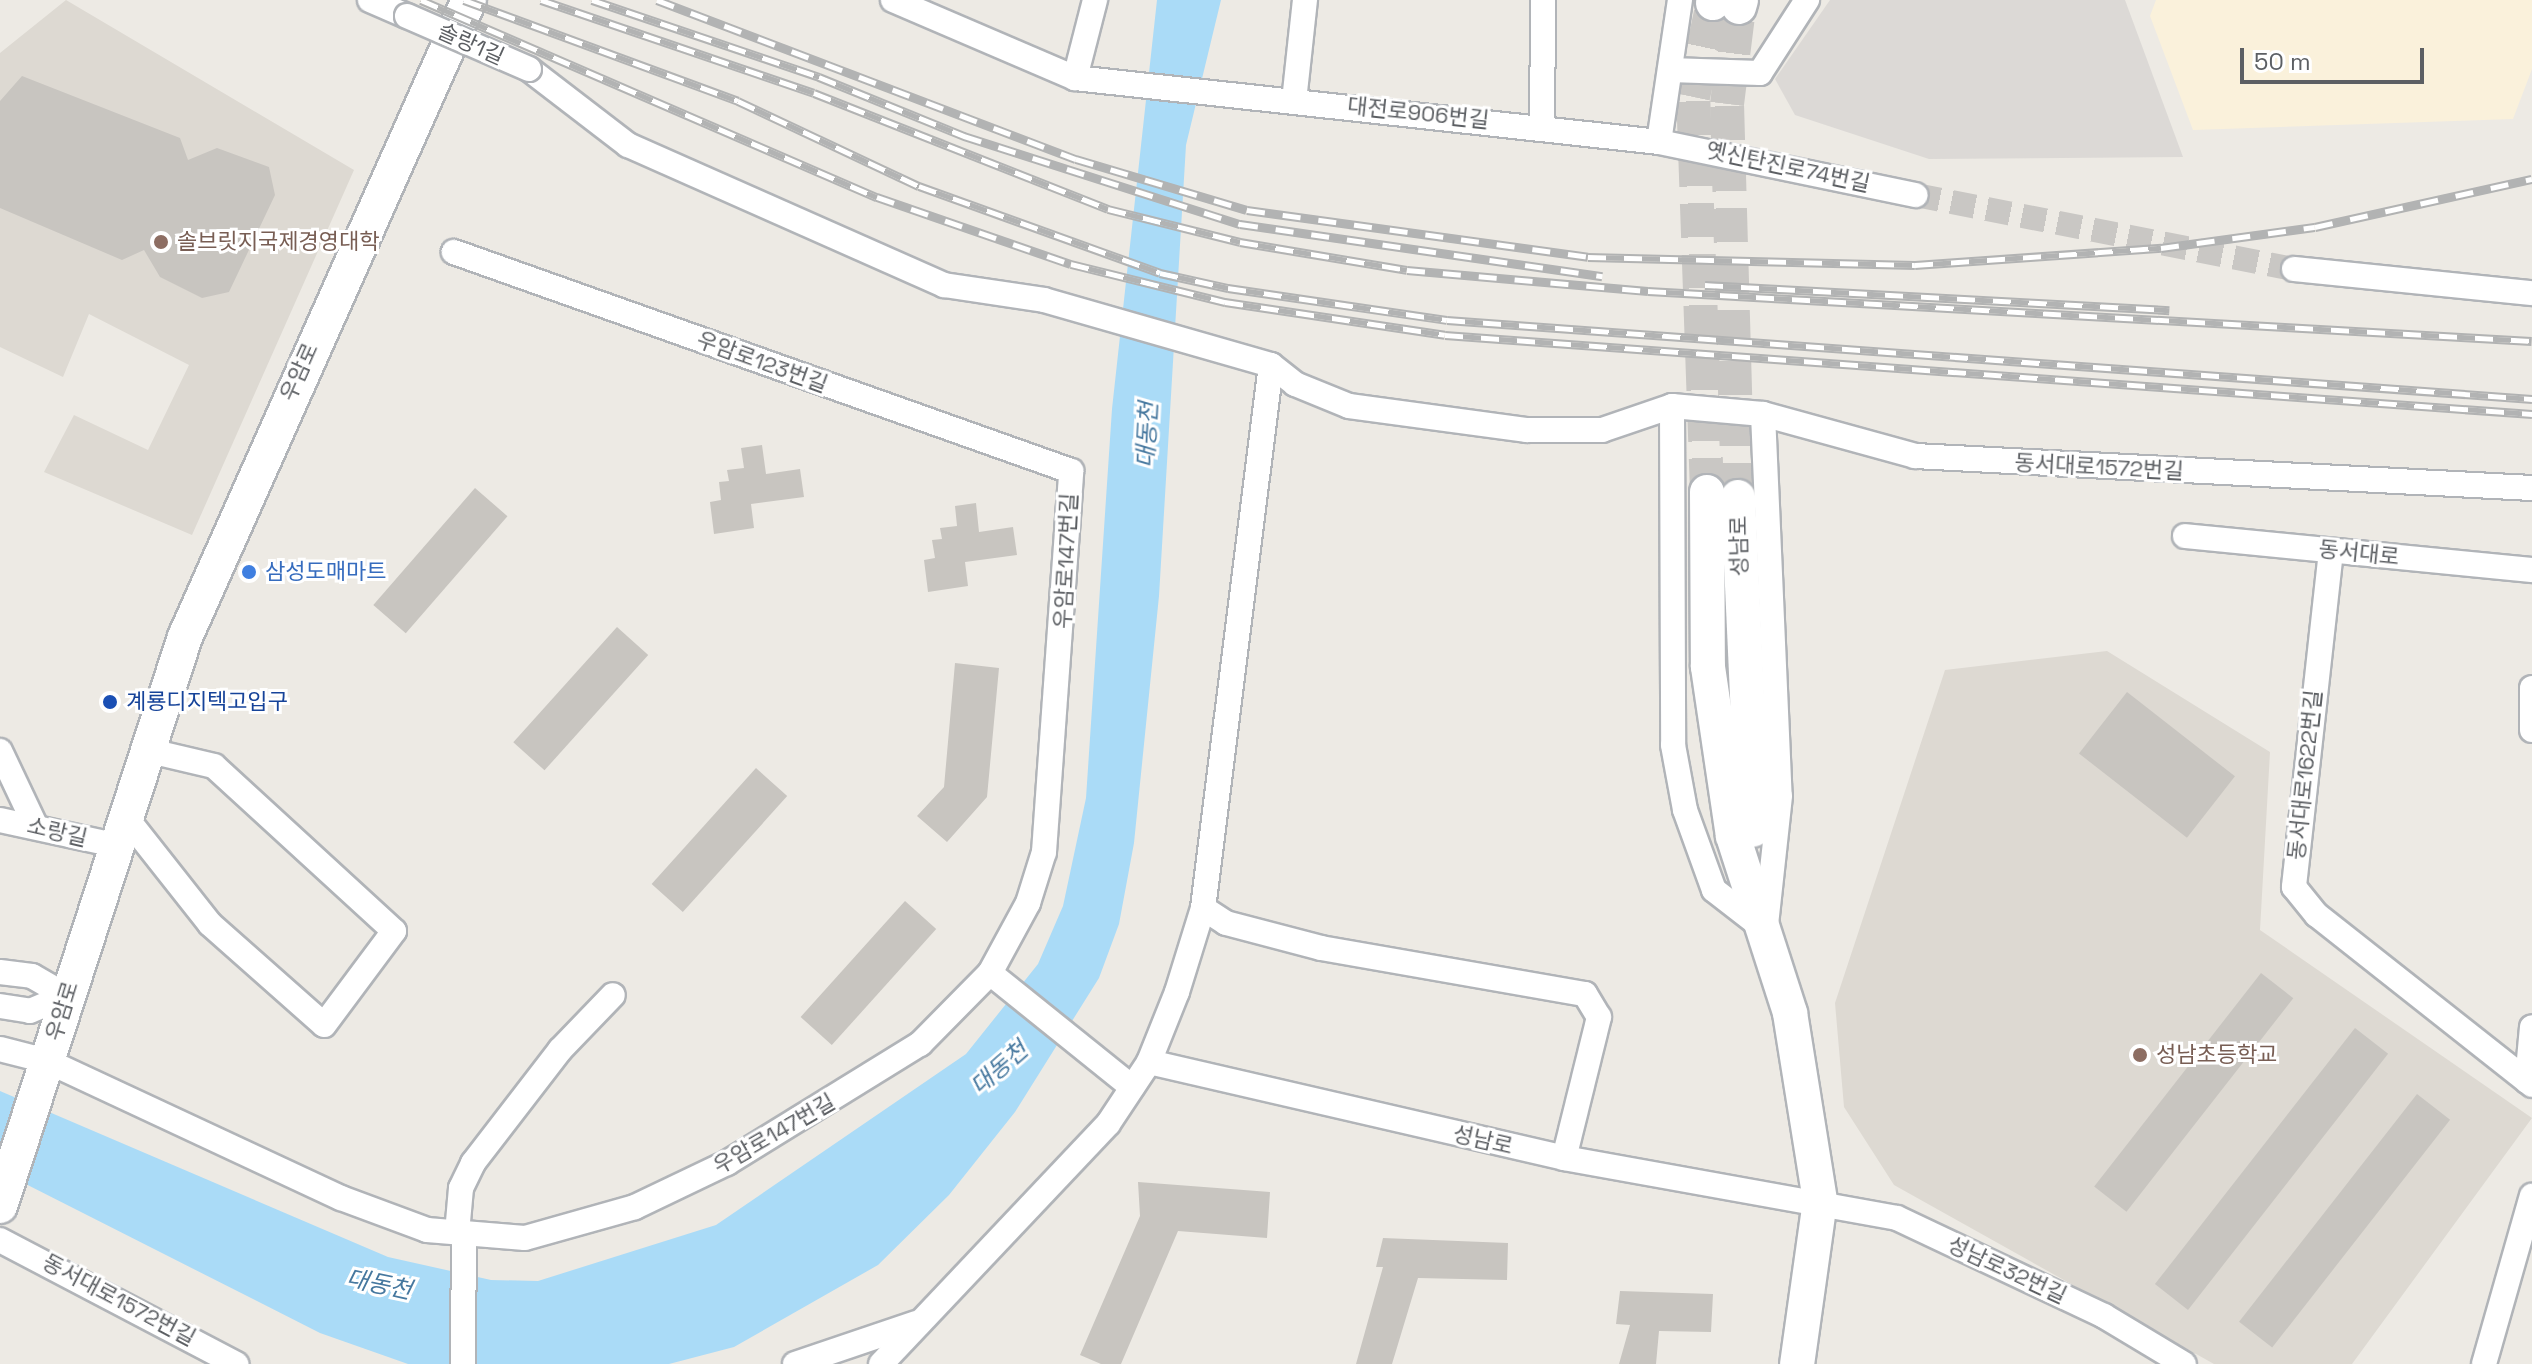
<!DOCTYPE html>
<meta charset="utf-8">
<style>
body{margin:0}
#map{position:relative;width:2532px;height:1364px;overflow:hidden;background:#edeae4;font-family:"Space Grotesk","Noto Sans KR",sans-serif}
div>[style]{position:absolute}
.commercial>*{inset:0;background:#faf1db}
.industrial>*{inset:0;background:#dcd9d6}
.education>*{inset:0;background:#ddd9d2}
.water>*{inset:0;background:#aadbf7}
.building>*{inset:0;background:#c8c5c0;transform-origin:0 0}
.street-tunnel>*{height:24px;margin-top:-12px;transform-origin:0;background:repeating-linear-gradient(90deg,#c9c7c4 0 24px,transparent 0 36px)}
.secondary-tunnel>*{height:34px;margin-top:-17px;transform-origin:0;background:repeating-linear-gradient(90deg,#c9c7c4 0 34px,transparent 0 51px)}
.roads{filter:drop-shadow(2px 0 #b1b4b8) drop-shadow(-2px 0 #b1b4b8) drop-shadow(0 2px #b1b4b8) drop-shadow(0 -2px #b1b4b8)}
.street>*{height:24px;margin:-12px;padding:0 12px;transform-origin:12px;border-radius:12px;background:#fff}
.secondary>*{height:34px;margin:-17px;padding:0 17px;transform-origin:17px;border-radius:17px;background:#fff}
.rail>*{height:9px;margin-top:-4.5px;transform-origin:0;background:repeating-linear-gradient(90deg,#fff 0 18px,#b2b3b3 0 36px);box-sizing:border-box;border-block:2px solid #b2b3b3}
.bridges{filter:drop-shadow(2px 0 #b1b4b8) drop-shadow(-2px 0 #b1b4b8) drop-shadow(0 2px #b1b4b8) drop-shadow(0 -2px #b1b4b8)}
.street-bridge>*{height:24px;margin:-12px;padding:0 12px;transform-origin:12px;border-radius:12px;background:#fff}
.dots>*{width:22px;height:22px;translate:-50% -50%;box-sizing:border-box;border:4px solid #fff;border-radius:50%}
span{translate:-50% -50%;white-space:nowrap;text-align:center;line-height:1.15;-webkit-text-stroke:6px #fff;paint-order:stroke}
.street-label{font-size:22px;color:#5c5f63}
.education-label{font-size:22px;color:#785e54}
.left{translate:0 -50%;text-align:left}
.shop-label{font-size:22px;color:#366cbe}
.transit-label{font-size:22px;color:#164399}
.water-label{font-size:24px;color:#46789f;font-style:italic}
.scale{position:absolute;left:2240px;top:48px;width:184px;height:36px;box-sizing:border-box;border:4px solid #5c5f63;border-top:0;padding-left:10px;font-size:24px;line-height:28px;white-space:nowrap;color:#5c5f63;-webkit-text-stroke:6px #fff;paint-order:stroke}
</style>
<div id="map">
<div class="commercial">
<i style="clip-path:polygon(2156px 0,2532px 0,2532px 69px,2513px 119px,2193px 130px,2150px 16px)"></i>
</div>
<div class="industrial">
<i style="clip-path:polygon(1830px 0,2125px 0,2183px 157px,1929px 159px,1795px 115px,1775px 79px)"></i>
</div>
<div class="education">
<i style="clip-path:polygon(66px 0,354px 170px,192px 535px,44px 472px,74px 415px,148px 450px,189px 365px,89px 314px,63px 377px,0 347px,0 53px)"></i>
<i style="clip-path:polygon(2107px 651px,2270px 752px,2260px 930px,2532px 1118px,2352px 1364px,2214px 1364px,1894px 1185px,1844px 1107px,1835px 1003px,1945px 670px)"></i>
</div>
<div class="water">
<i style="clip-path:polygon(1157px 0,1221px 0,1186px 145px,1159px 596px,1134px 843px,1119px 924px,1099px 978px,1015px 1112px,949px 1195px,878px 1265px,734px 1347px,669px 1364px,408px 1364px,320px 1333px,0 1171px,0 1091px,388px 1257px,491px 1280px,538px 1281px,716px 1225px,966px 1054px,1038px 964px,1063px 906px,1086px 798px,1112px 409px)"></i>
</div>
<div class="building">
<i style="clip-path:polygon(22px 76px,180px 138px,188px 160px,217px 148px,269px 167px,275px 195px,229px 292px,202px 298px,160px 277px,144px 250px,122px 260px,0 208px,0 101px)"></i>
<i style="clip-path:polygon(762px 445px,766px 474px,800px 469px,804px 497px,751px 504px,754px 528px,714px 534px,710px 502px,721px 500px,719px 482px,729px 481px,727px 470px,744px 468px,741px 448px)"></i>
<i style="left:475px;top:488px;width:43px;height:155px;rotate:41deg"></i>
<i style="clip-path:polygon(976px 503px,979px 532px,1013px 527px,1017px 555px,965px 562px,968px 586px,928px 592px,924px 560px,935px 558px,932px 540px,942px 539px,940px 528px,957px 526px,955px 506px)"></i>
<i style="left:617px;top:627px;width:42px;height:155px;rotate:42deg"></i>
<i style="clip-path:polygon(955px 663px,999px 668px,987px 797px,947px 842px,917px 816px,944px 787px)"></i>
<i style="left:2127px;top:692px;width:137px;height:78px;rotate:38deg"></i>
<i style="left:756px;top:768px;width:42px;height:156px;rotate:42deg"></i>
<i style="left:905px;top:901px;width:42px;height:156px;rotate:42deg"></i>
<i style="left:2261px;top:973px;width:41px;height:271px;rotate:38deg"></i>
<i style="left:2355px;top:1028px;width:42px;height:325px;rotate:38deg"></i>
<i style="left:2417px;top:1094px;width:42px;height:289px;rotate:38deg"></i>
<i style="clip-path:polygon(1138px 1182px,1270px 1192px,1267px 1238px,1178px 1231px,1121px 1364px,1101px 1364px,1080px 1355px,1140px 1216px)"></i>
<i style="clip-path:polygon(1383px 1238px,1508px 1243px,1507px 1280px,1418px 1278px,1392px 1364px,1356px 1364px,1383px 1267px,1376px 1267px)"></i>
<i style="clip-path:polygon(1620px 1291px,1713px 1294px,1711px 1332px,1659px 1331px,1656px 1364px,1619px 1364px,1630px 1325px,1616px 1324px)"></i>
</div>
<div class="street-tunnel">
<i style="left:1916px;top:195px;width:385px;rotate:11.1deg"></i>
</div>
<div class="secondary-tunnel">
<i style="left:1707px;top:492px;width:395px;rotate:-92deg"></i>
<i style="left:1693px;top:97px;width:96px;rotate:-78deg"></i>
<i style="left:1738px;top:497px;width:393px;rotate:-91.6deg"></i>
<i style="left:1727px;top:104px;width:98px;rotate:-82.9deg"></i>
</div>
<div class="roads">
<div class="street">
<i style="left:370px;top:0;width:40px;rotate:23.4deg"></i>
<i style="left:893px;top:0;width:198px;rotate:23.2deg"></i>
<i style="left:1075px;top:78px;width:587px;rotate:6.25deg"></i>
<i style="left:1659px;top:142px;width:262px;rotate:11.7deg"></i>
<i style="left:529px;top:69px;width:125px;rotate:37.5deg"></i>
<i style="left:628px;top:145px;width:346px;rotate:23.9deg"></i>
<i style="left:944px;top:285px;width:101px;rotate:8.5deg"></i>
<i style="left:1044px;top:300px;width:236px;rotate:16deg"></i>
<i style="left:1271px;top:365px;width:31px;rotate:38deg"></i>
<i style="left:1295px;top:384px;width:58px;rotate:22.2deg"></i>
<i style="left:1349px;top:406px;width:180px;rotate:7.7deg"></i>
<i style="left:1527px;top:430px;width:75px"></i>
<i style="left:1602px;top:430px;width:74px;rotate:-18.9deg"></i>
<i style="left:1672px;top:406px;width:91px;rotate:5deg"></i>
<i style="left:1763px;top:414px;width:158px;rotate:15.4deg"></i>
<i style="left:1915px;top:456px;width:618px;rotate:2.97deg"></i>
<i style="left:1670px;top:70px;width:90px;rotate:1.9deg"></i>
<i style="left:1760px;top:73px;width:87px;rotate:-57.2deg"></i>
<i style="left:1075px;top:78px;width:81px;rotate:-75.6deg"></i>
<i style="left:1294px;top:101px;width:102px;rotate:-83.8deg"></i>
<i style="left:1542px;top:126px;width:126px;rotate:-89.5deg"></i>
<i style="left:1659px;top:142px;width:144px;rotate:-81.6deg"></i>
<i style="left:2294px;top:269px;width:239px;rotate:5.8deg"></i>
<i style="left:1672px;top:406px;width:339px;rotate:89.8deg"></i>
<i style="left:1673px;top:745px;width:66px;rotate:79.5deg"></i>
<i style="left:1685px;top:810px;width:85px;rotate:70.1deg"></i>
<i style="left:1714px;top:890px;width:62px;rotate:37.8deg"></i>
<i style="left:1763px;top:414px;width:382px;rotate:87.5deg"></i>
<i style="left:1780px;top:796px;width:129px;rotate:96.2deg"></i>
<i style="left:2185px;top:536px;width:349px;rotate:5.6deg"></i>
<i style="left:2331px;top:551px;width:338px;rotate:96.3deg"></i>
<i style="left:2294px;top:887px;width:36px;rotate:51deg"></i>
<i style="left:2317px;top:915px;width:274px;rotate:38.3deg"></i>
<i style="left:2532px;top:688px;width:42px;rotate:90deg"></i>
<i style="left:0;top:751px;width:82px;rotate:64.7deg"></i>
<i style="left:124px;top:815px;width:139px;rotate:51.7deg"></i>
<i style="left:210px;top:924px;width:152px;rotate:41.5deg"></i>
<i style="left:324px;top:1025px;width:117px;rotate:-53.3deg"></i>
<i style="left:394px;top:931px;width:244px;rotate:-137.5deg"></i>
<i style="left:214px;top:766px;width:70px;rotate:-166.8deg"></i>
<i style="left:0;top:820px;width:118px;rotate:12.3deg"></i>
<i style="left:1203px;top:908px;width:27px;rotate:33deg"></i>
<i style="left:1226px;top:923px;width:98px;rotate:14.7deg"></i>
<i style="left:1321px;top:948px;width:268px;rotate:9.9deg"></i>
<i style="left:1585px;top:994px;width:27px;rotate:59deg"></i>
<i style="left:1599px;top:1017px;width:145px;rotate:103.9deg"></i>
<i style="left:0;top:972px;width:32px;rotate:7deg"></i>
<i style="left:32px;top:976px;width:39px;rotate:30deg"></i>
<i style="left:990px;top:973px;width:182px;rotate:38.8deg"></i>
<i style="left:0;top:1006px;width:30px;rotate:9deg"></i>
<i style="left:30px;top:1011px;width:39px;rotate:-23deg"></i>
<i style="left:0;top:1049px;width:49px;rotate:14.3deg"></i>
<i style="left:47px;top:1061px;width:324px;rotate:25deg"></i>
<i style="left:341px;top:1198px;width:92px;rotate:20.4deg"></i>
<i style="left:427px;top:1230px;width:98px;rotate:4.7deg"></i>
<i style="left:525px;top:1238px;width:114px;rotate:-15.7deg"></i>
<i style="left:635px;top:1207px;width:102px;rotate:-25.6deg"></i>
<i style="left:727px;top:1163px;width:227px;rotate:-31.7deg"></i>
<i style="left:920px;top:1044px;width:100px;rotate:-45.4deg"></i>
<i style="left:990px;top:973px;width:80px;rotate:-61.5deg"></i>
<i style="left:1028px;top:903px;width:53px;rotate:-72.6deg"></i>
<i style="left:1044px;top:852px;width:382px;rotate:-85.9deg"></i>
<i style="left:1071px;top:471px;width:655px;rotate:-160.46deg"></i>
<i style="left:1149px;top:1062px;width:426px;rotate:13deg"></i>
<i style="left:1564px;top:1158px;width:338px;rotate:10.2deg"></i>
<i style="left:1897px;top:1218px;width:229px;rotate:25.3deg"></i>
<i style="left:2104px;top:1316px;width:93px;rotate:31deg"></i>
<i style="left:2527px;top:1081px;width:54px;rotate:-84.7deg"></i>
<i style="left:457px;top:1233px;width:45px;rotate:-84.9deg"></i>
<i style="left:461px;top:1188px;width:28px;rotate:-64deg"></i>
<i style="left:473px;top:1163px;width:143px;rotate:-52.4deg"></i>
<i style="left:560px;top:1050px;width:76px;rotate:-46.1deg"></i>
<i style="left:0;top:1240px;width:267px;rotate:27.7deg"></i>
<i style="left:463px;top:1364px;width:130px;rotate:-89.6deg"></i>
<i style="left:795px;top:1364px;width:128px;rotate:-18.7deg"></i>
<i style="left:881px;top:1364px;width:330px;rotate:-46.6deg"></i>
<i style="left:1108px;top:1124px;width:74px;rotate:-56.5deg"></i>
<i style="left:1149px;top:1062px;width:75px;rotate:-68.2deg"></i>
<i style="left:1177px;top:992px;width:88px;rotate:-72.8deg"></i>
<i style="left:1203px;top:908px;width:547px;rotate:-82.86deg"></i>
<i style="left:2484px;top:1364px;width:175px;rotate:-74.1deg"></i>
</div>
<div class="secondary">
<i style="left:1713px;top:3px;width:3px;rotate:-72deg"></i>
<i style="left:1739px;top:7px;width:7px;rotate:-74deg"></i>
<i style="left:1707px;top:492px;width:175px;rotate:89.7deg"></i>
<i style="left:1708px;top:667px;width:171px;rotate:81.6deg"></i>
<i style="left:1733px;top:836px;width:186px;rotate:72.1deg"></i>
<i style="left:1790px;top:1013px;width:190px;rotate:80.9deg"></i>
<i style="left:1820px;top:1201px;width:165px;rotate:98deg"></i>
<i style="left:1738px;top:497px;width:333px;rotate:87.4deg"></i>
<i style="left:0;top:1206px;width:598px;rotate:-71.99deg"></i>
<i style="left:185px;top:637px;width:697px;rotate:-65.97deg"></i>
</div>
</div>
<div class="rail">
<i style="left:421px;top:0;width:497px;rotate:23.4deg"></i>
<i style="left:877px;top:197px;width:205px;rotate:19.1deg"></i>
<i style="left:1071px;top:264px;width:159px;rotate:13.9deg"></i>
<i style="left:1225px;top:302px;width:222px;rotate:8.5deg"></i>
<i style="left:1445px;top:335px;width:1090px;rotate:4.16deg"></i>
<i style="left:464px;top:0;width:292px;rotate:20.2deg"></i>
<i style="left:738px;top:101px;width:200px;rotate:25.2deg"></i>
<i style="left:919px;top:186px;width:256px;rotate:19.8deg"></i>
<i style="left:1160px;top:273px;width:70px;rotate:12.4deg"></i>
<i style="left:1228px;top:288px;width:221px;rotate:8.3deg"></i>
<i style="left:1447px;top:320px;width:1088px;rotate:4.16deg"></i>
<i style="left:541px;top:0;width:288px;rotate:18.8deg"></i>
<i style="left:814px;top:93px;width:316px;rotate:21.5deg"></i>
<i style="left:1108px;top:209px;width:136px;rotate:14deg"></i>
<i style="left:1240px;top:242px;width:169px;rotate:9.5deg"></i>
<i style="left:1407px;top:270px;width:242px;rotate:5deg"></i>
<i style="left:1648px;top:291px;width:885px;rotate:3.24deg"></i>
<i style="left:592px;top:0;width:240px;rotate:18.7deg"></i>
<i style="left:819px;top:77px;width:157px;rotate:22.1deg"></i>
<i style="left:964px;top:136px;width:290px;rotate:17.7deg"></i>
<i style="left:1240px;top:224px;width:366px;rotate:8.2deg"></i>
<i style="left:657px;top:0;width:448px;rotate:20.8deg"></i>
<i style="left:1076px;top:159px;width:178px;rotate:16.6deg"></i>
<i style="left:1247px;top:210px;width:344px;rotate:7.8deg"></i>
<i style="left:1588px;top:257px;width:327px;rotate:1.4deg"></i>
<i style="left:1915px;top:265px;width:247px;rotate:-4deg"></i>
<i style="left:2161px;top:248px;width:155px;rotate:-7.8deg"></i>
<i style="left:2315px;top:227px;width:222px;rotate:-12.5deg"></i>
<i style="left:1705px;top:285px;width:465px;rotate:3.1deg"></i>
</div>
<div class="bridges">
<div class="street-bridge">
<i style="left:407px;top:16px;width:133px;rotate:23.5deg"></i>
</div>
</div>
<div class="dots">
<i style="left:161px;top:242px;background:#8d6e63"></i>
<i style="left:249px;top:572px;background:#3f7fe0"></i>
<i style="left:110px;top:702px;background:#1a4fb4"></i>
<i style="left:2140px;top:1055px;background:#8d6e63"></i>
</div>
<div class="street-label">
<span style="left:471px;top:44px;rotate:24deg">솔랑1길</span>
<span style="left:1418px;top:113px;rotate:6deg">대전로906번길</span>
<span style="left:1788px;top:167px;rotate:12deg">옛신탄진로74번길</span>
<span style="left:762px;top:362px;rotate:20deg">우암로123번길</span>
<span style="left:299px;top:372px;rotate:-66deg">우암로</span>
<span style="left:2099px;top:467px;rotate:3deg">동서대로1572번길</span>
<span style="left:1739px;top:546px;rotate:-91deg">성남로</span>
<span style="left:2359px;top:553px;rotate:6deg">동서대로</span>
<span style="left:1066px;top:561px;rotate:-87deg">우암로147번길</span>
<span style="left:2305px;top:775px;rotate:-84deg">동서대로1622번길</span>
<span style="left:57px;top:832px;rotate:13deg">소랑길</span>
<span style="left:62px;top:1011px;rotate:-73deg">우암로</span>
<span style="left:774px;top:1134px;rotate:-30deg">우암로147번길</span>
<span style="left:1483px;top:1140px;rotate:13deg">성남로</span>
<span style="left:2007px;top:1270px;rotate:25deg">성남로32번길</span>
<span style="left:119px;top:1300px;rotate:28deg">동서대로1572번길</span>
</div>
<div class="education-label">
<span class="left" style="left:177px;top:242px">솔브릿지국제경영대학</span>
<span class="left" style="left:2156px;top:1055px">성남초등학교</span>
</div>
<div class="shop-label">
<span class="left" style="left:265px;top:572px">삼성도매마트</span>
</div>
<div class="transit-label">
<span class="left" style="left:126px;top:702px">계룡디지텍고입구</span>
</div>
<div class="water-label">
<span style="left:1147px;top:435px;rotate:-87deg">대동천</span>
<span style="left:999px;top:1068px;rotate:-41deg">대동천</span>
<span style="left:379px;top:1284px;rotate:12deg">대동천</span>
</div>
<div class="scale">50 m</div>
</div>
